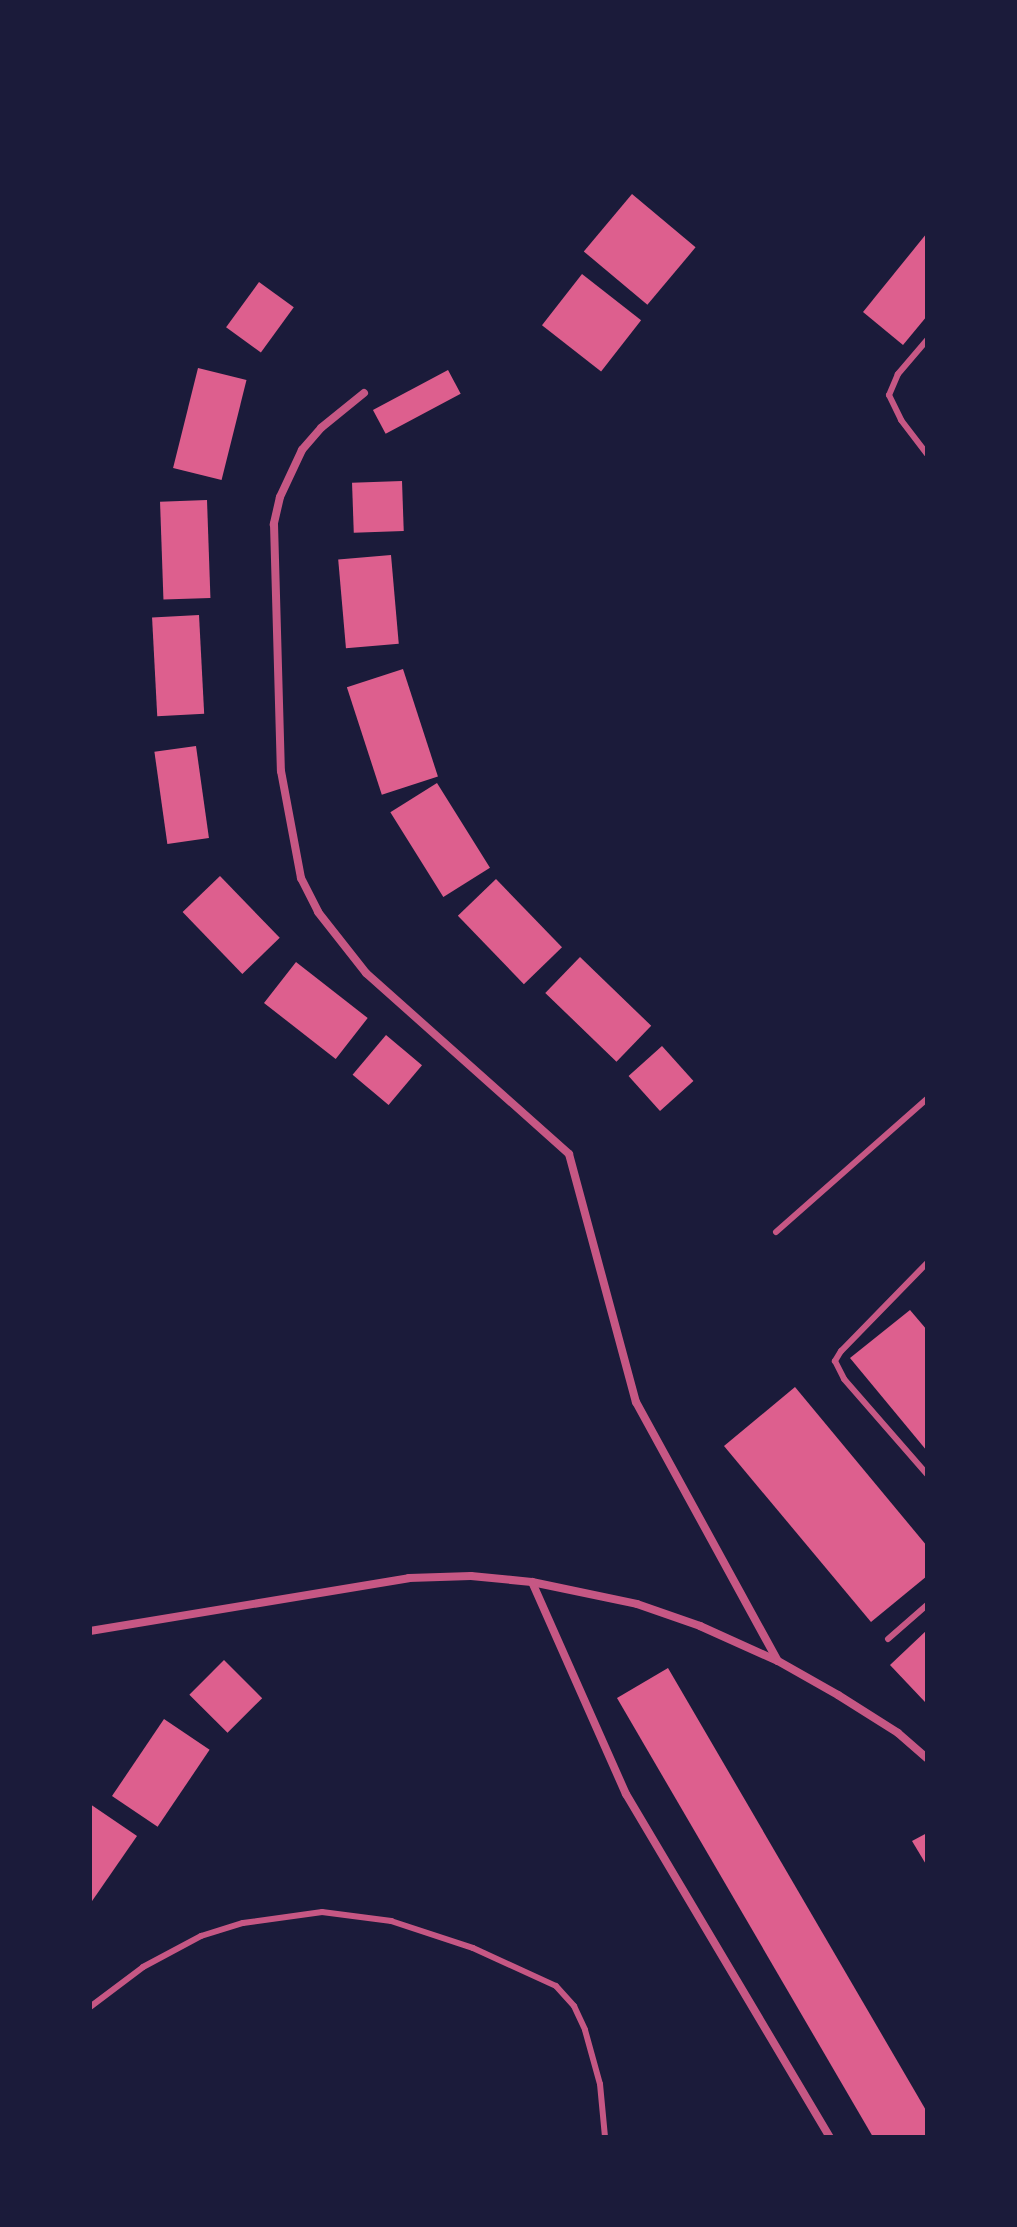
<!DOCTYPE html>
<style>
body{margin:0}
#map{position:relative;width:1017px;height:2227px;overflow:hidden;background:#1b1b3a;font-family:"DM Sans",sans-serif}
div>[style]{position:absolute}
.building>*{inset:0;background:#dd5f8e;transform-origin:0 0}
.service>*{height:6px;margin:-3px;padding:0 3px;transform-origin:3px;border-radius:3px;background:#c65784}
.minor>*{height:8px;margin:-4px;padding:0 4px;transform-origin:4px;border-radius:4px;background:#c65784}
span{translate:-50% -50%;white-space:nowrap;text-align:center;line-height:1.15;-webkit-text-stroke:7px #1b1b3a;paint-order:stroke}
.frame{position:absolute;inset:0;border:92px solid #1b1b3a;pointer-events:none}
</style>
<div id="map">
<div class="building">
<i style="left:632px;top:194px;width:83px;height:75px;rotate:40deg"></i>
<i style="clip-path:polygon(927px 233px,927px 316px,903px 345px,863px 312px)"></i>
<i style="left:582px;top:274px;width:75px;height:65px;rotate:38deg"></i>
<i style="left:259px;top:282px;width:43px;height:56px;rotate:36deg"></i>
<i style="left:198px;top:368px;width:50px;height:103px;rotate:14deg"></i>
<i style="left:448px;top:370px;width:27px;height:85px;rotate:62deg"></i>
<i style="left:402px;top:481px;width:50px;height:50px;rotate:88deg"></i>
<i style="left:207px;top:500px;width:98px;height:47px;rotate:88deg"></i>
<i style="left:391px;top:555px;width:89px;height:53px;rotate:85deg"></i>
<i style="left:199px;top:615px;width:99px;height:47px;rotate:87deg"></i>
<i style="left:403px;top:669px;width:113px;height:59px;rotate:72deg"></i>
<i style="left:196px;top:746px;width:93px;height:42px;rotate:82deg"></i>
<i style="left:437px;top:783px;width:100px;height:55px;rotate:58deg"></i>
<i style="left:220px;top:876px;width:86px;height:52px;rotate:46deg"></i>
<i style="left:496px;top:879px;width:95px;height:53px;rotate:46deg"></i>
<i style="left:580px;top:957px;width:99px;height:50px;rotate:44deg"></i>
<i style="left:296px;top:962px;width:91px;height:52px;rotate:38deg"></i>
<i style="left:386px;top:1035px;width:47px;height:52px;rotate:40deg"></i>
<i style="left:662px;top:1046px;width:47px;height:45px;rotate:48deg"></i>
<i style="clip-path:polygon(910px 1310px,927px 1330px,927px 1451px,850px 1358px)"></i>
<i style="clip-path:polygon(795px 1387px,927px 1546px,927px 1576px,871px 1622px,724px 1446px)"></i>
<i style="clip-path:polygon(927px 1630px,927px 1700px,925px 1702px,890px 1665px)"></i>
<i style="left:224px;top:1660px;width:54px;height:49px;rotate:45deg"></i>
<i style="clip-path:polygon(668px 1668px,927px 2112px,927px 2137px,873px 2137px,617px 1698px)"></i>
<i style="left:164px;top:1719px;width:55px;height:93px;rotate:34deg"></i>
<i style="clip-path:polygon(90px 1804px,137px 1836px,90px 1904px)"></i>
<i style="clip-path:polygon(927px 1833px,927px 1866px,912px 1841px)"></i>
</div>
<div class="service">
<i style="left:927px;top:340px;width:45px;rotate:130.5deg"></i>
<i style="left:898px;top:374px;width:23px;rotate:113deg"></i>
<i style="left:889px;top:395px;width:28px;rotate:64deg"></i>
<i style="left:901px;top:420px;width:43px;rotate:52.6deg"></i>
<i style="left:776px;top:1232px;width:201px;rotate:-41.4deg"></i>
<i style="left:927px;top:1263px;width:123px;rotate:134.3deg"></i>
<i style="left:841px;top:1351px;width:12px;rotate:121deg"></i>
<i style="left:835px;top:1361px;width:20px;rotate:63deg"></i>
<i style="left:844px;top:1379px;width:126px;rotate:48.9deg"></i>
<i style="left:888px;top:1639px;width:52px;rotate:-41.1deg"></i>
<i style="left:90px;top:2007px;width:66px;rotate:-37deg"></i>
<i style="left:143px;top:1967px;width:66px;rotate:-28.1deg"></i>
<i style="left:201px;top:1936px;width:44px;rotate:-17.2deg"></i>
<i style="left:243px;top:1923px;width:80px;rotate:-7.9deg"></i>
<i style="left:322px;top:1912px;width:70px;rotate:7.4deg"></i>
<i style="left:391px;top:1921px;width:86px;rotate:18.2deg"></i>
<i style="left:473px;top:1948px;width:91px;rotate:24.6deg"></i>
<i style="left:556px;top:1986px;width:27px;rotate:48deg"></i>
<i style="left:574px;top:2006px;width:26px;rotate:65deg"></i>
<i style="left:585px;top:2030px;width:56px;rotate:74.5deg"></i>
<i style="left:600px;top:2084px;width:53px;rotate:84.6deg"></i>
</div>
<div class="minor">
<i style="left:364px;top:393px;width:55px;rotate:140.9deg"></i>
<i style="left:321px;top:428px;width:29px;rotate:131deg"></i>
<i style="left:302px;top:450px;width:52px;rotate:115.1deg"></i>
<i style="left:280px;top:497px;width:28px;rotate:103deg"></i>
<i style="left:274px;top:524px;width:247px;rotate:88.4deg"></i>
<i style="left:281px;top:771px;width:109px;rotate:79.4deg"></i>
<i style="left:301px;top:878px;width:38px;rotate:63deg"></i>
<i style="left:318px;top:912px;width:78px;rotate:51.8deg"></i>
<i style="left:366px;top:973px;width:272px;rotate:41.7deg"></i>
<i style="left:569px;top:1154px;width:257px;rotate:74.9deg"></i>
<i style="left:636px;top:1402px;width:295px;rotate:61.3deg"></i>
<i style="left:532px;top:1582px;width:232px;rotate:66.1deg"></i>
<i style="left:626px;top:1794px;width:399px;rotate:59.3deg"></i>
<i style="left:90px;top:1631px;width:323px;rotate:-9.4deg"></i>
<i style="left:409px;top:1578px;width:62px;rotate:-1.8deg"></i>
<i style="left:471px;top:1576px;width:61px;rotate:5.6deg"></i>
<i style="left:532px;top:1582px;width:107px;rotate:11.8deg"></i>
<i style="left:637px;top:1604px;width:67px;rotate:19.2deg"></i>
<i style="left:700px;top:1626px;width:85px;rotate:24.2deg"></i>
<i style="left:778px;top:1661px;width:69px;rotate:29.5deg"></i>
<i style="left:838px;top:1695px;width:71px;rotate:32.3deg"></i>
<i style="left:898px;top:1733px;width:38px;rotate:41deg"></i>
</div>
<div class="frame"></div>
</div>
